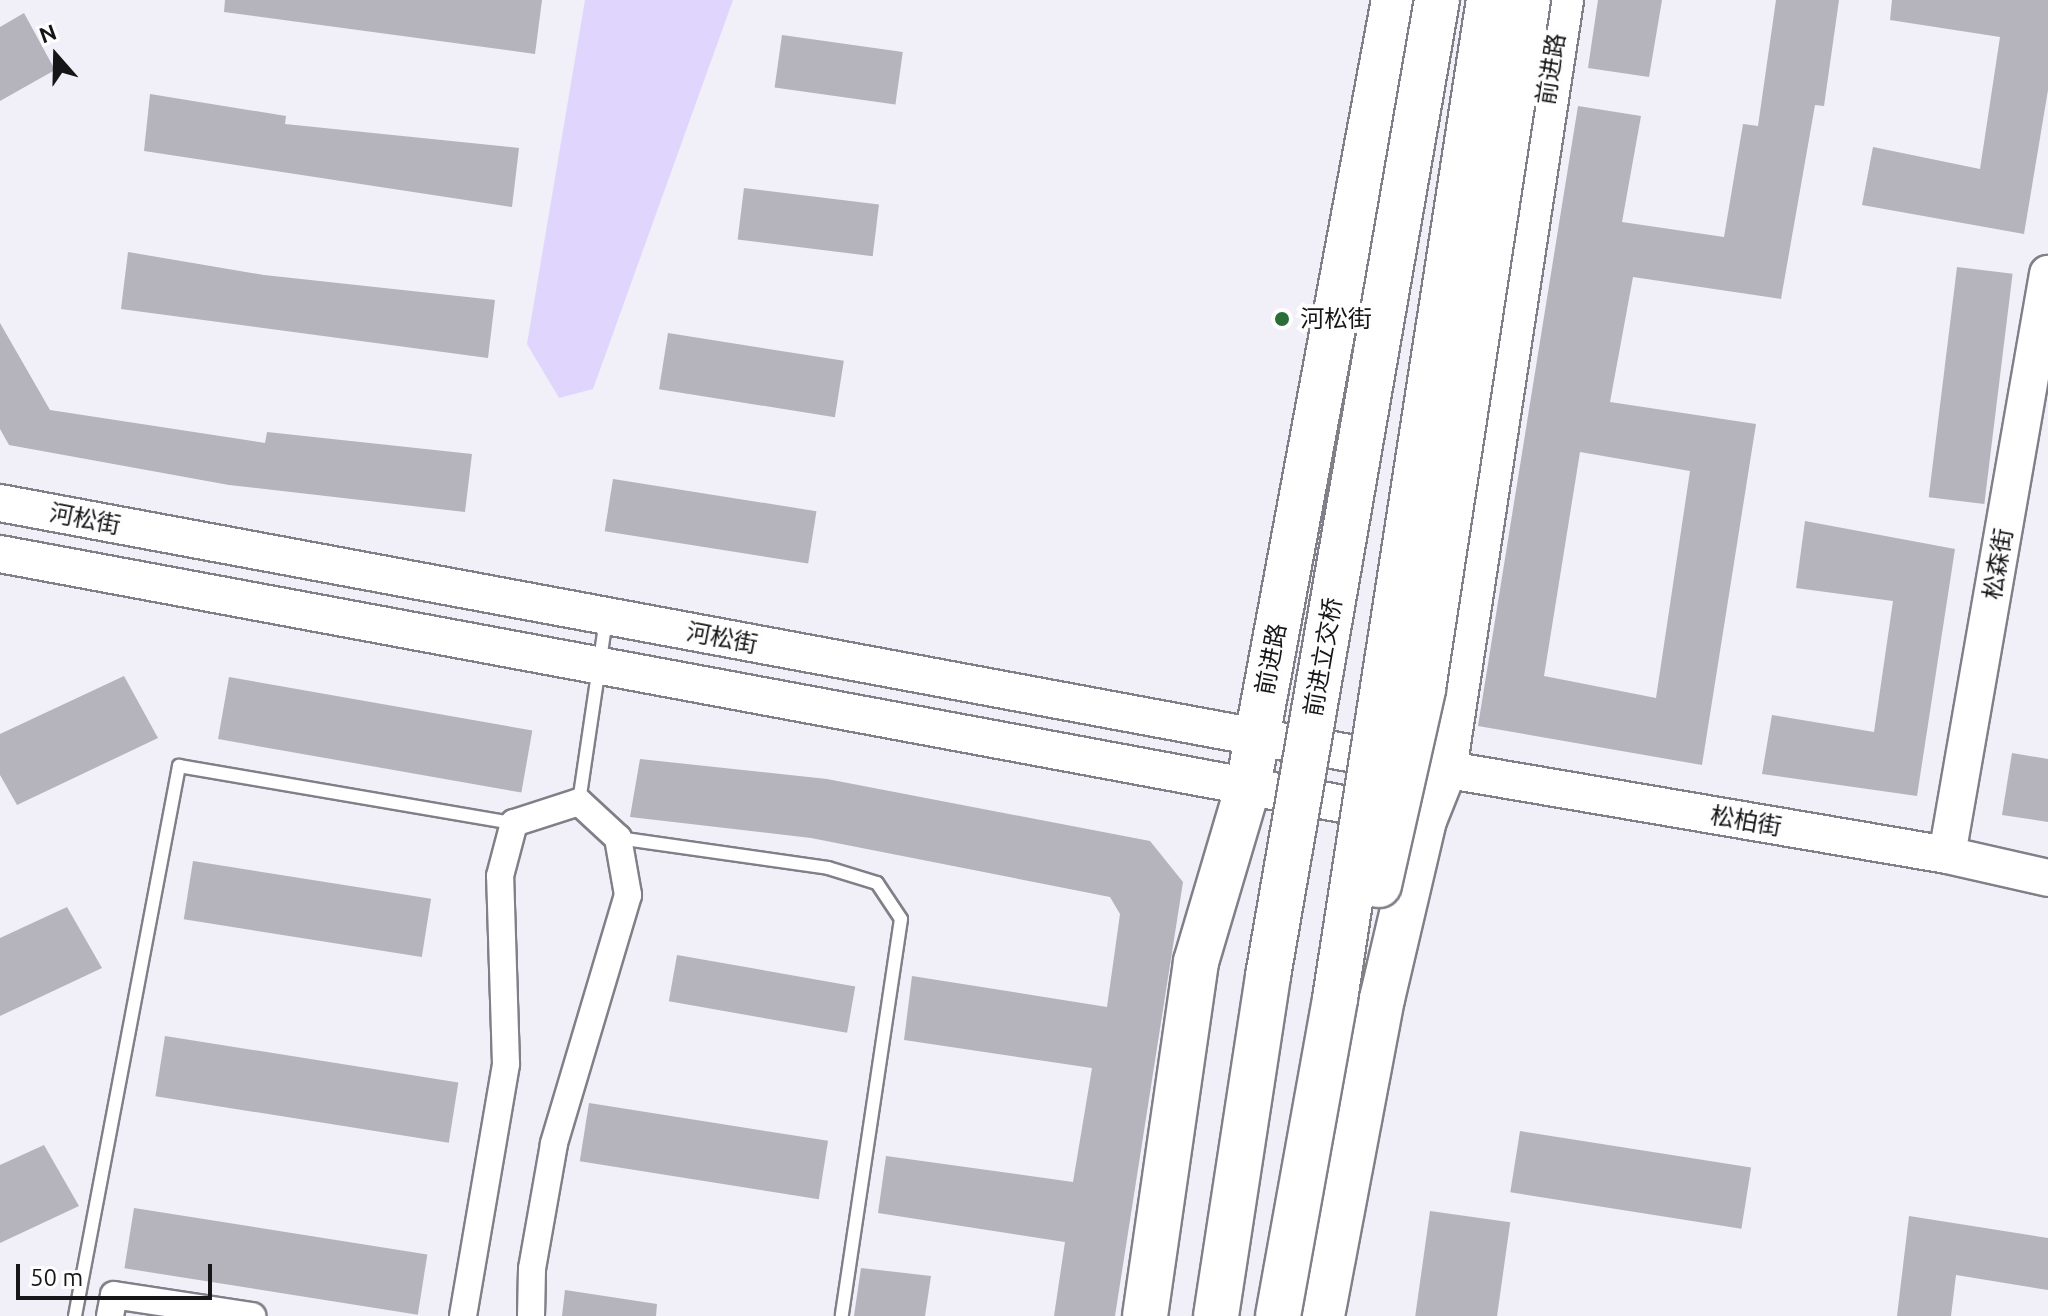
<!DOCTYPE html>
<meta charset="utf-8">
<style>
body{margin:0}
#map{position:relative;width:2048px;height:1316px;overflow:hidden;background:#f1eff8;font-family:Ubuntu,"Noto Sans SC",sans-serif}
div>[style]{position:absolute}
.green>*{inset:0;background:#e0d6fd}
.building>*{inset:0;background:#b5b3bc;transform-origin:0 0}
.roads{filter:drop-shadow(2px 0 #817f88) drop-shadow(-2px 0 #817f88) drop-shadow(0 2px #817f88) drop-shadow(0 -2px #817f88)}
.lane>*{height:12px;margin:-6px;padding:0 6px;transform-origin:6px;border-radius:6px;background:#fff}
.street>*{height:26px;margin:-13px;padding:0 13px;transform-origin:13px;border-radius:13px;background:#fff}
.secondary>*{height:36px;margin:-18px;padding:0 18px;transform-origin:18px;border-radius:18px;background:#fff}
.highway>*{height:44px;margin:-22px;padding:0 22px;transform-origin:22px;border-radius:22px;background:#fff}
.bridges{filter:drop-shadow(2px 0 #817f88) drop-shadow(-2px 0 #817f88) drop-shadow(0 2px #817f88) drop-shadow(0 -2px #817f88)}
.highway-bridge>*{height:44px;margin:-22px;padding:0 22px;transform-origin:22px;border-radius:22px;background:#fff}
.dots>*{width:22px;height:22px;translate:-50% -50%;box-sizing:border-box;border:4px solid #fefefe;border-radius:50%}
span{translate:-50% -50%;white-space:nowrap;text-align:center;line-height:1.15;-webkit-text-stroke:8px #fefefe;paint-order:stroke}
.street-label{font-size:24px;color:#161619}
.poi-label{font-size:24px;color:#161619}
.left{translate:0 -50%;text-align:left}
.north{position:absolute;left:16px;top:16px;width:80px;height:80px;-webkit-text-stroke:6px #fefefe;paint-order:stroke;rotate:340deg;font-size:22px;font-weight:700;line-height:32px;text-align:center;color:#161619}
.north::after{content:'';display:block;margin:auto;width:28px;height:36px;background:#161619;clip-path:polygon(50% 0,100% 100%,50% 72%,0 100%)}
.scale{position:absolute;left:16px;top:1264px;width:196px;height:36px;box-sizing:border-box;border:4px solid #161619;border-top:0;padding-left:10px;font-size:24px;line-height:28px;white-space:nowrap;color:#161619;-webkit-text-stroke:6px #fefefe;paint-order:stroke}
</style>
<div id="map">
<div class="green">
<i style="clip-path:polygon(585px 0,733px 0,593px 389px,559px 398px,527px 344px)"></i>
</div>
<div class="building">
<i style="clip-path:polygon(225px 0,542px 0,535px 54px,224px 12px)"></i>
<i style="clip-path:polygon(1598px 0,1662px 0,1649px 77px,1588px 68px)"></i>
<i style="clip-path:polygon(evenodd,1776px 0,1839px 0,1824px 106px,1815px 105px,1781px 299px,1633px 277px,1610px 402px,1756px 424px,1702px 765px,1478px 726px,1578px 106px,1641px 116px,1622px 222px,1724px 237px,1743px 124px,1758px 126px,1776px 0,1580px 452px,1690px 471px,1656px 698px,1544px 676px,1580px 452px)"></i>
<i style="clip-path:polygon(1892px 0,2048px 0,2048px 90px,2024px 234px,1862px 205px,1873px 147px,1980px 169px,2000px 37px,1890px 20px)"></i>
<i style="clip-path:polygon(24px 13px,55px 70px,0 101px,0 27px)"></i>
<i style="left:782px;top:35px;width:122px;height:53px;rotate:8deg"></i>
<i style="clip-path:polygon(150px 94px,286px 116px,285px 124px,519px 148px,512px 207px,144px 151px)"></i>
<i style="left:744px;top:188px;width:136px;height:52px;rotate:7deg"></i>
<i style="clip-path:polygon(128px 252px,264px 275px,495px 300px,488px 358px,121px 309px)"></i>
<i style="left:1957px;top:267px;width:56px;height:232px;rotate:7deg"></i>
<i style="clip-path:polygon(0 323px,50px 410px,265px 443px,267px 432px,472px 454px,465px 512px,229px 485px,9px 445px,0 429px)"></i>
<i style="left:668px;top:333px;width:178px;height:57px;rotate:9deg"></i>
<i style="left:613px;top:479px;width:206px;height:53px;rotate:9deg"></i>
<i style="clip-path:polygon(1805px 521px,1955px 549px,1917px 796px,1762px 774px,1772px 715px,1874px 732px,1893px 601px,1796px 588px)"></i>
<i style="clip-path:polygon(124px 676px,158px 738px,17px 805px,0 775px,0 734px)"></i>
<i style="left:229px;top:677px;width:308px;height:63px;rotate:10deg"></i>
<i style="clip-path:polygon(2012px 753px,2048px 759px,2048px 822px,2002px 815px)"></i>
<i style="clip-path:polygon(640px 759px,827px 779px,1150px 841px,1183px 882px,1115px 1316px,1054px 1316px,1065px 1242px,878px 1213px,886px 1156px,1073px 1182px,1092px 1068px,904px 1040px,912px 976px,1107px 1007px,1120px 914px,1110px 897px,811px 838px,630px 817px)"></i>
<i style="left:193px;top:861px;width:241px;height:59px;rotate:9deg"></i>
<i style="clip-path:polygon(67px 907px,102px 968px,0 1016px,0 938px)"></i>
<i style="left:677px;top:955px;width:181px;height:47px;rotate:10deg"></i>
<i style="left:165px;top:1036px;width:297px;height:61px;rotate:9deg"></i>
<i style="left:589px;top:1103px;width:242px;height:59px;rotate:9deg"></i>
<i style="left:1520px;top:1131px;width:234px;height:62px;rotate:9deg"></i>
<i style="clip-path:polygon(44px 1145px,79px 1206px,0 1243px,0 1165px)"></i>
<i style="left:134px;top:1208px;width:297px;height:61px;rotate:9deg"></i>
<i style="left:1430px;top:1211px;width:81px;height:106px;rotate:8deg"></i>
<i style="clip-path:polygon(1909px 1216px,2048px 1238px,2048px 1290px,1956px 1275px,1951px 1316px,1897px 1316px)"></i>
<i style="clip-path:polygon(861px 1268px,931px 1276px,925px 1316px,854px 1316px)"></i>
<i style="clip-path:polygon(565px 1290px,657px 1304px,656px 1316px,562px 1316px)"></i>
</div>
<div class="roads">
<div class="lane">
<i style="left:579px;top:802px;width:185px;rotate:-81.6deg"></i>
<i style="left:618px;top:838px;width:212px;rotate:8.1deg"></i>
<i style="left:828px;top:868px;width:51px;rotate:17deg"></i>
<i style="left:877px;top:883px;width:43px;rotate:56.3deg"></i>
<i style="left:901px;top:919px;width:401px;rotate:98.5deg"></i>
<i style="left:75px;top:1316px;width:560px;rotate:-79.29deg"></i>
<i style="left:179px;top:766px;width:340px;rotate:9.7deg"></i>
</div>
<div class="street">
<i style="left:110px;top:1316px;width:21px;rotate:-79deg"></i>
<i style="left:114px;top:1295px;width:140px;rotate:8.7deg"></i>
<i style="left:463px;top:1316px;width:256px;rotate:-80.3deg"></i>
<i style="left:506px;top:1064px;width:188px;rotate:-91.8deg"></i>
<i style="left:500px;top:876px;width:55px;rotate:-75.2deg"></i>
<i style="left:514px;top:823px;width:68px;rotate:-17.9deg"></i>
<i style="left:579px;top:802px;width:53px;rotate:42.7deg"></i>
<i style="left:618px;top:838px;width:58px;rotate:80deg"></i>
<i style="left:628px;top:895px;width:260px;rotate:106.6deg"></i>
<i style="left:554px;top:1144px;width:127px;rotate:100deg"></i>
<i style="left:532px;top:1269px;width:47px;rotate:91.2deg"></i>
</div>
<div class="secondary">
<i style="left:0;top:503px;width:1278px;rotate:10.55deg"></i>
<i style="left:1256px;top:737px;width:701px;rotate:9.69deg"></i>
<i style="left:1947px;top:855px;width:104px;rotate:12.8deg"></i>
<i style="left:0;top:554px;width:1414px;rotate:10.55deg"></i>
<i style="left:1947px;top:855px;width:590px;rotate:-80.14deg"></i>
</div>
<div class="highway">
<i style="left:1145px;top:1316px;width:358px;rotate:-81.8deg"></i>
<i style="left:1196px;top:962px;width:184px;rotate:-73.5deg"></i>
<i style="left:1248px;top:786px;width:799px;rotate:-79.48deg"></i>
<i style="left:1322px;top:1316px;width:323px;rotate:-79.3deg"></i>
<i style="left:1382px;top:999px;width:184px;rotate:-76.8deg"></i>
<i style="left:1424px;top:820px;width:54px;rotate:-68.2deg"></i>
<i style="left:1444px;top:770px;width:779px;rotate:-81.36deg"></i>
</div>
</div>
<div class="bridges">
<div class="highway-bridge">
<i style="left:1379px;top:885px;width:201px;rotate:-77.3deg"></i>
<i style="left:1423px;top:689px;width:697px;rotate:-81.34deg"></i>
<i style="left:1216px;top:1316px;width:344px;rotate:-81.3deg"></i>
<i style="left:1268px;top:976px;width:991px;rotate:-80.18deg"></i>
<i style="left:1278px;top:1316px;width:322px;rotate:-79.8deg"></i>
<i style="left:1335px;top:999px;width:1011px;rotate:-81.24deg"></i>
</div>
</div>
<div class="dots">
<i style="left:1282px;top:319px;background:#2a6d38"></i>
</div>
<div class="street-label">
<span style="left:1551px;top:69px;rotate:-81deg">前进路</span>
<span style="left:85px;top:519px;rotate:11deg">河松街</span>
<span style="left:1998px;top:564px;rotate:-80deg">松森街</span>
<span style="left:722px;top:638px;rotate:11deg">河松街</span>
<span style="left:1323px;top:657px;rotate:-80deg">前进立交桥</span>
<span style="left:1271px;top:659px;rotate:-79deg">前进路</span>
<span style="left:1746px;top:821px;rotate:10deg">松柏街</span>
</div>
<div class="poi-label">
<span class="left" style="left:1300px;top:319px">河松街</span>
</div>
<div class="north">N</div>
<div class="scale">50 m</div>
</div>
